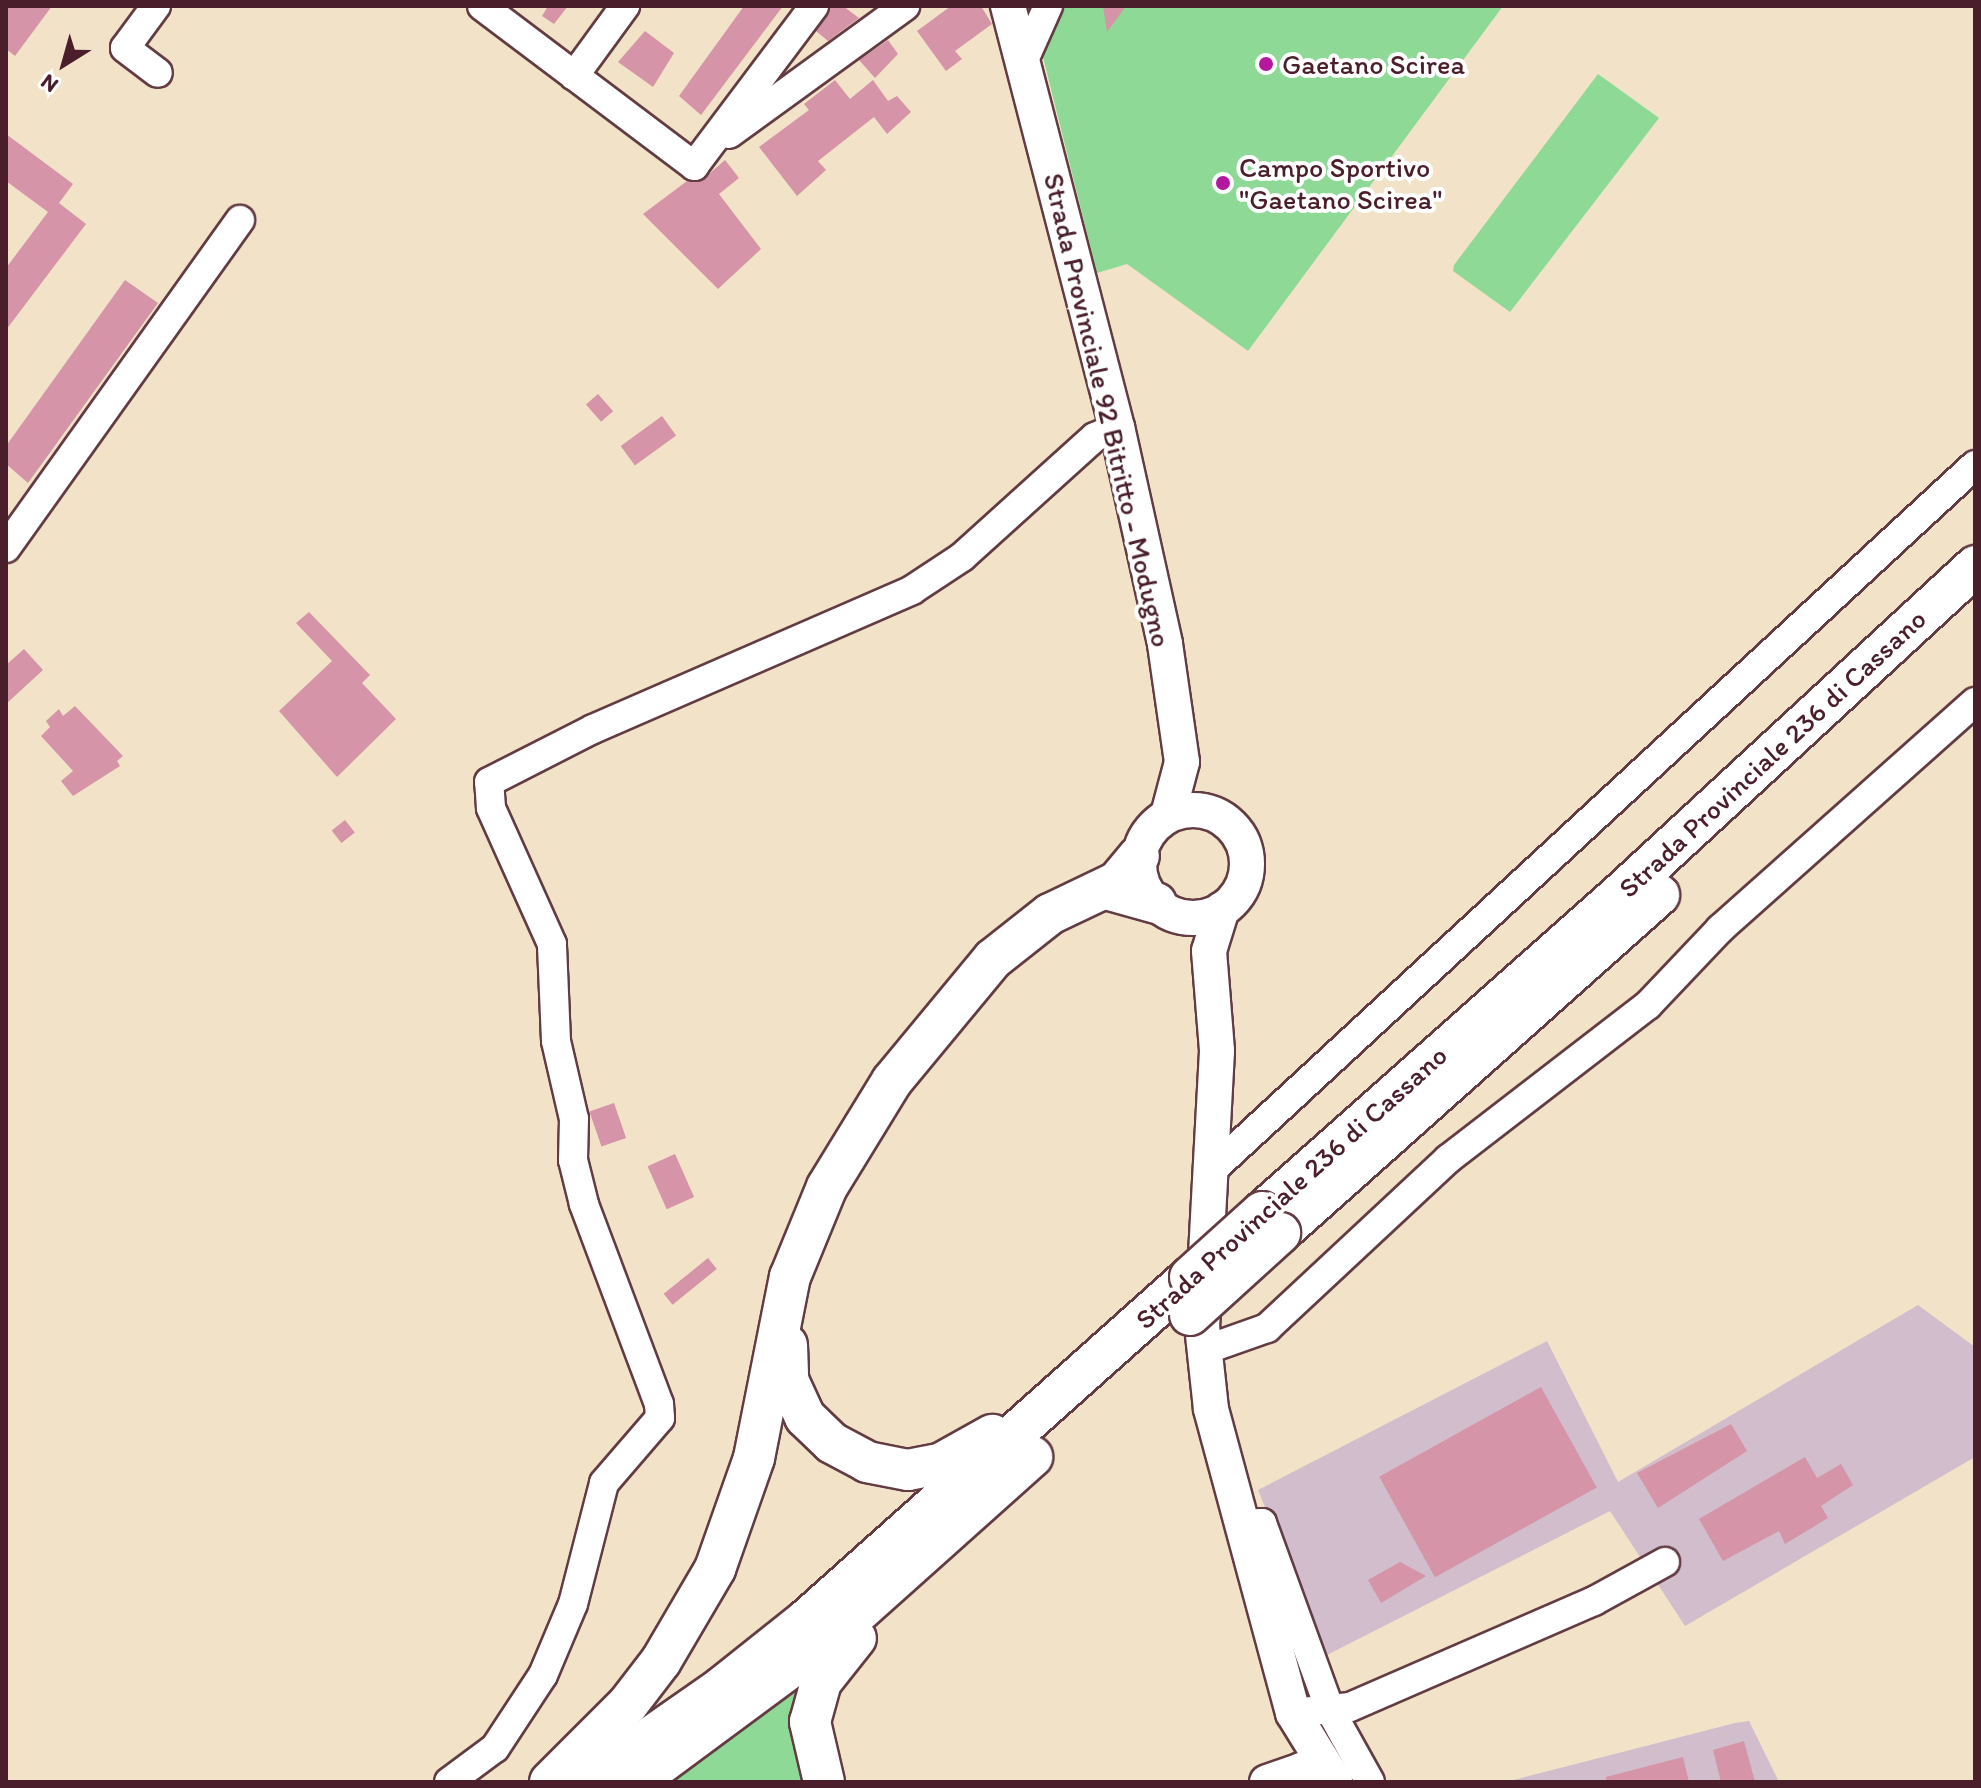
<!DOCTYPE html>
<style>
body{margin:0}
#map{position:relative;width:1981px;height:1788px;overflow:hidden;background:#f2e3c8;font-family:Itim,sans-serif}
div>[style]{position:absolute}
.industrial>*{inset:0;background:#d1bdcc}
.green>*{inset:0;background:#8dd995}
.building>*{inset:0;background:#d594a7;transform-origin:0 0}
.roads{filter:drop-shadow(2px 0 #633c43) drop-shadow(-2px 0 #633c43) drop-shadow(0 2px #633c43) drop-shadow(0 -2px #633c43)}
.minor>*{height:28px;margin:-14px;padding:0 14px;transform-origin:14px;border-radius:14px;background:#fff}
.major>*{height:34px;margin:-17px;padding:0 17px;transform-origin:17px;border-radius:17px;background:#fff}
.major>.ring{margin:-17px;padding:0;box-sizing:content-box;background:none;border:34px solid #fff;border-radius:50%}
.highway>*{height:40px;margin:-20px;padding:0 20px;transform-origin:20px;border-radius:20px;background:#fff}
.bridges{filter:drop-shadow(2px 0 #633c43) drop-shadow(-2px 0 #633c43) drop-shadow(0 2px #633c43) drop-shadow(0 -2px #633c43)}
.highway-bridge>*{height:40px;margin:-20px;padding:0 20px;transform-origin:20px;border-radius:20px;background:#fff}
.dots>*{width:22px;height:22px;translate:-50% -50%;box-sizing:border-box;border:4px solid #fff;border-radius:50%}
span{translate:-50% -50%;white-space:nowrap;text-align:center;line-height:1.15;-webkit-text-stroke:8px #fff;paint-order:stroke}
.poi-label{font-size:28px;color:#4a1f2b}
.left{translate:0 -50%;text-align:left}
.street-label{font-size:28px;color:#4a1f2b}
.frame{position:absolute;inset:0;border:8px solid #4a1f2b;pointer-events:none}
.north{position:absolute;left:24px;top:24px;width:80px;height:80px;-webkit-text-stroke:6px #fff;paint-order:stroke;rotate:217deg;font-size:22px;font-weight:700;line-height:32px;text-align:center;color:#4a1f2b}
.north::after{content:'';display:block;margin:auto;width:28px;height:36px;background:#4a1f2b;clip-path:polygon(50% 0,100% 100%,50% 72%,0 100%)}
</style>
<div id="map">
<div class="industrial">
<i style="clip-path:polygon(1918px 1305px,1975px 1347px,1975px 1457px,1685px 1626px,1610px 1511px,1325px 1656px,1258px 1490px,1547px 1341px,1618px 1482px)"></i>
<i style="clip-path:polygon(1749px 1721px,1779px 1782px,1506px 1782px,1735px 1723px)"></i>
</div>
<div class="green">
<i style="clip-path:polygon(1053px 6px,1503px 6px,1248px 351px,1127px 264px,1097px 273px,1039px 41px)"></i>
<i style="clip-path:polygon(1598px 74px,1659px 118px,1510px 312px,1453px 271px,1454px 265px)"></i>
<i style="clip-path:polygon(798px 1679px,818px 1782px,660px 1782px)"></i>
</div>
<div class="building">
<i style="clip-path:polygon(6px 6px,52px 6px,15px 56px,6px 49px)"></i>
<i style="clip-path:polygon(548px 6px,568px 6px,554px 24px,542px 16px)"></i>
<i style="clip-path:polygon(744px 6px,783px 6px,701px 115px,679px 96px)"></i>
<i style="clip-path:polygon(831px 6px,843px 6px,859px 18px,828px 41px,816px 31px)"></i>
<i style="clip-path:polygon(951px 6px,981px 6px,992px 24px,955px 51px,962px 59px,946px 71px,917px 31px)"></i>
<i style="clip-path:polygon(1103px 6px,1126px 6px,1107px 32px)"></i>
<i style="clip-path:polygon(645px 31px,674px 53px,653px 87px,618px 62px)"></i>
<i style="clip-path:polygon(888px 40px,898px 54px,875px 78px,859px 60px)"></i>
<i style="clip-path:polygon(835px 80px,850px 99px,873px 80px,888px 101px,897px 96px,911px 112px,887px 134px,874px 117px,818px 161px,826px 170px,797px 196px,759px 147px,809px 110px,804px 104px)"></i>
<i style="clip-path:polygon(6px 134px,73px 184px,59px 203px,86px 224px,6px 330px,6px 268px,48px 212px,6px 181px)"></i>
<i style="clip-path:polygon(725px 160px,739px 178px,719px 194px,761px 249px,718px 289px,643px 214px,687px 181px,701px 181px)"></i>
<i style="clip-path:polygon(125px 280px,158px 303px,28px 483px,6px 464px,6px 446px)"></i>
<i style="left:598px;top:394px;width:23px;height:16px;rotate:49deg"></i>
<i style="left:662px;top:416px;width:24px;height:51px;rotate:54deg"></i>
<i style="clip-path:polygon(309px 612px,370px 675px,362px 683px,396px 719px,337px 777px,279px 711px,332px 661px,296px 623px)"></i>
<i style="clip-path:polygon(24px 649px,43px 670px,6px 704px,6px 665px)"></i>
<i style="clip-path:polygon(75px 706px,123px 756px,117px 761px,120px 766px,73px 796px,61px 781px,73px 771px,41px 736px,50px 727px,46px 721px,59px 709px,63px 716px)"></i>
<i style="left:345px;top:820px;width:16px;height:17px;rotate:52deg"></i>
<i style="left:614px;top:1103px;width:37px;height:26px;rotate:71deg"></i>
<i style="left:675px;top:1154px;width:47px;height:30px;rotate:66deg"></i>
<i style="left:708px;top:1258px;width:14px;height:57px;rotate:51deg"></i>
<i style="left:1541px;top:1387px;width:115px;height:185px;rotate:61deg"></i>
<i style="clip-path:polygon(1731px 1424px,1747px 1451px,1658px 1508px,1637px 1473px)"></i>
<i style="clip-path:polygon(1805px 1457px,1817px 1478px,1841px 1464px,1853px 1485px,1821px 1506px,1828px 1518px,1785px 1544px,1779px 1531px,1723px 1561px,1699px 1519px)"></i>
<i style="clip-path:polygon(1400px 1562px,1426px 1576px,1381px 1603px,1368px 1580px)"></i>
<i style="clip-path:polygon(1744px 1741px,1755px 1782px,1721px 1782px,1713px 1750px)"></i>
<i style="clip-path:polygon(1683px 1757px,1689px 1782px,1606px 1782px,1606px 1777px)"></i>
</div>
<div class="roads">
<div class="minor">
<i style="left:156px;top:6px;width:52px;rotate:126.4deg"></i>
<i style="left:125px;top:48px;width:41px;rotate:37.1deg"></i>
<i style="left:482px;top:6px;width:266px;rotate:37deg"></i>
<i style="left:694px;top:166px;width:200px;rotate:-53.1deg"></i>
<i style="left:1024px;top:60px;width:59px;rotate:-66deg"></i>
<i style="left:574px;top:76px;width:87px;rotate:-53.9deg"></i>
<i style="left:729px;top:134px;width:218px;rotate:-36deg"></i>
<i style="left:6px;top:548px;width:403px;rotate:-54.5deg"></i>
<i style="left:1211px;top:1171px;width:1040px;rotate:-42.74deg"></i>
<i style="left:1205px;top:1350px;width:66px;rotate:-19.5deg"></i>
<i style="left:1267px;top:1328px;width:248px;rotate:-43deg"></i>
<i style="left:1448px;top:1159px;width:252px;rotate:-37.6deg"></i>
<i style="left:1648px;top:1005px;width:105px;rotate:-46.5deg"></i>
<i style="left:1720px;top:929px;width:341px;rotate:-41.7deg"></i>
<i style="left:1241px;top:1524px;width:21px;rotate:-3deg"></i>
<i style="left:1262px;top:1523px;width:199px;rotate:70deg"></i>
<i style="left:1330px;top:1710px;width:82px;rotate:60.9deg"></i>
<i style="left:1293px;top:1713px;width:57px;rotate:-6deg"></i>
<i style="left:1350px;top:1707px;width:266px;rotate:-23.5deg"></i>
<i style="left:1594px;top:1601px;width:81px;rotate:-28.8deg"></i>
<i style="left:449px;top:1782px;width:57px;rotate:-36.5deg"></i>
<i style="left:495px;top:1748px;width:87px;rotate:-56.7deg"></i>
<i style="left:543px;top:1675px;width:77px;rotate:-67.1deg"></i>
<i style="left:573px;top:1604px;width:125px;rotate:-75.6deg"></i>
<i style="left:604px;top:1483px;width:86px;rotate:-49.3deg"></i>
<i style="left:660px;top:1418px;width:14px;rotate:-94deg"></i>
<i style="left:659px;top:1404px;width:214px;rotate:-110.6deg"></i>
<i style="left:584px;top:1204px;width:45px;rotate:-104deg"></i>
<i style="left:573px;top:1160px;width:41px;rotate:-88.6deg"></i>
<i style="left:574px;top:1119px;width:80px;rotate:-103deg"></i>
<i style="left:556px;top:1041px;width:97px;rotate:-92.4deg"></i>
<i style="left:552px;top:944px;width:149px;rotate:-114.2deg"></i>
<i style="left:491px;top:808px;width:26px;rotate:-94deg"></i>
<i style="left:489px;top:782px;width:117px;rotate:-27deg"></i>
<i style="left:593px;top:729px;width:348px;rotate:-23.5deg"></i>
<i style="left:912px;top:590px;width:60px;rotate:-33.4deg"></i>
<i style="left:962px;top:557px;width:179px;rotate:-42.1deg"></i>
<i style="left:1095px;top:437px;width:24px;rotate:-24deg"></i>
</div>
<div class="major">
<i style="left:1008px;top:6px;width:435px;rotate:75.5deg"></i>
<i style="left:1117px;top:427px;width:222px;rotate:77.5deg"></i>
<i style="left:1165px;top:644px;width:119px;rotate:81.8deg"></i>
<i style="left:1182px;top:762px;width:55px;rotate:104.8deg"></i>
<i class="ring" style="left:1139px;top:810px;width:74px;height:74px"></i>
<i style="left:1222px;top:909px;width:44px;rotate:107.2deg"></i>
<i style="left:1209px;top:951px;width:100px;rotate:85.4deg"></i>
<i style="left:1217px;top:1051px;width:275px;rotate:93.1deg"></i>
<i style="left:1202px;top:1326px;width:83px;rotate:83.8deg"></i>
<i style="left:1211px;top:1409px;width:315px;rotate:74.9deg"></i>
<i style="left:1293px;top:1713px;width:80px;rotate:58.3deg"></i>
<i style="left:1267px;top:1782px;width:36px;rotate:-19deg"></i>
<i style="left:1301px;top:1770px;width:36px;rotate:19deg"></i>
</div>
<div class="highway">
<i style="left:1106px;top:889px;width:52px;rotate:15.6deg"></i>
<i style="left:1262px;top:1212px;width:477px;rotate:-41.6deg"></i>
<i style="left:1619px;top:895px;width:485px;rotate:-42.7deg"></i>
<i style="left:1280px;top:1233px;width:508px;rotate:-41.73deg"></i>
<i style="left:787px;top:1345px;width:35px;rotate:88deg"></i>
<i style="left:788px;top:1380px;width:41px;rotate:65.3deg"></i>
<i style="left:805px;top:1417px;width:37px;rotate:44deg"></i>
<i style="left:832px;top:1443px;width:40px;rotate:28deg"></i>
<i style="left:867px;top:1462px;width:42px;rotate:11deg"></i>
<i style="left:908px;top:1470px;width:33px;rotate:-11deg"></i>
<i style="left:940px;top:1464px;width:60px;rotate:-29.1deg"></i>
<i style="left:550px;top:1782px;width:110px;rotate:-45deg"></i>
<i style="left:628px;top:1704px;width:54px;rotate:-52.5deg"></i>
<i style="left:661px;top:1661px;width:107px;rotate:-59.6deg"></i>
<i style="left:715px;top:1569px;width:118px;rotate:-70.6deg"></i>
<i style="left:754px;top:1458px;width:185px;rotate:-78.8deg"></i>
<i style="left:790px;top:1277px;width:97px;rotate:-67.7deg"></i>
<i style="left:827px;top:1187px;width:124px;rotate:-58.5deg"></i>
<i style="left:892px;top:1081px;width:158px;rotate:-50.4deg"></i>
<i style="left:993px;top:959px;width:73px;rotate:-38.3deg"></i>
<i style="left:1050px;top:914px;width:74px;rotate:-25.5deg"></i>
<i style="left:1117px;top:882px;width:34px;rotate:-50deg"></i>
<i style="left:586px;top:1782px;width:166px;rotate:-34.9deg"></i>
<i style="left:722px;top:1687px;width:107px;rotate:-38.6deg"></i>
<i style="left:806px;top:1620px;width:515px;rotate:-41.77deg"></i>
<i style="left:636px;top:1782px;width:235px;rotate:-36.5deg"></i>
<i style="left:825px;top:1642px;width:278px;rotate:-41.8deg"></i>
<i style="left:824px;top:1782px;width:62px;rotate:-103.1deg"></i>
<i style="left:810px;top:1722px;width:41px;rotate:-74.6deg"></i>
<i style="left:821px;top:1682px;width:56px;rotate:-51.5deg"></i>
</div>
</div>
<div class="bridges">
<div class="highway-bridge">
<i style="left:1190px;top:1277px;width:97px;rotate:-42.1deg"></i>
<i style="left:1190px;top:1315px;width:122px;rotate:-42.3deg"></i>
</div>
</div>
<div class="dots">
<i style="left:1266px;top:64px;background:#b5179e"></i>
<i style="left:1223px;top:183px;background:#b5179e"></i>
</div>
<div class="poi-label">
<span class="left" style="left:1282px;top:64px">Gaetano Scirea</span>
<span class="left" style="left:1239px;top:183px">Campo Sportivo<br>"Gaetano Scirea"</span>
</div>
<div class="street-label">
<span style="left:1108px;top:410px;rotate:77deg">Strada Provinciale 92 Bitritto - Modugno</span>
<span style="left:1772px;top:753px;rotate:-43deg">Strada Provinciale 236 di Cassano</span>
<span style="left:1291px;top:1187px;rotate:-42deg">Strada Provinciale 236 di Cassano</span>
</div>
<div class="frame"></div>
<div class="north">N</div>
</div>
